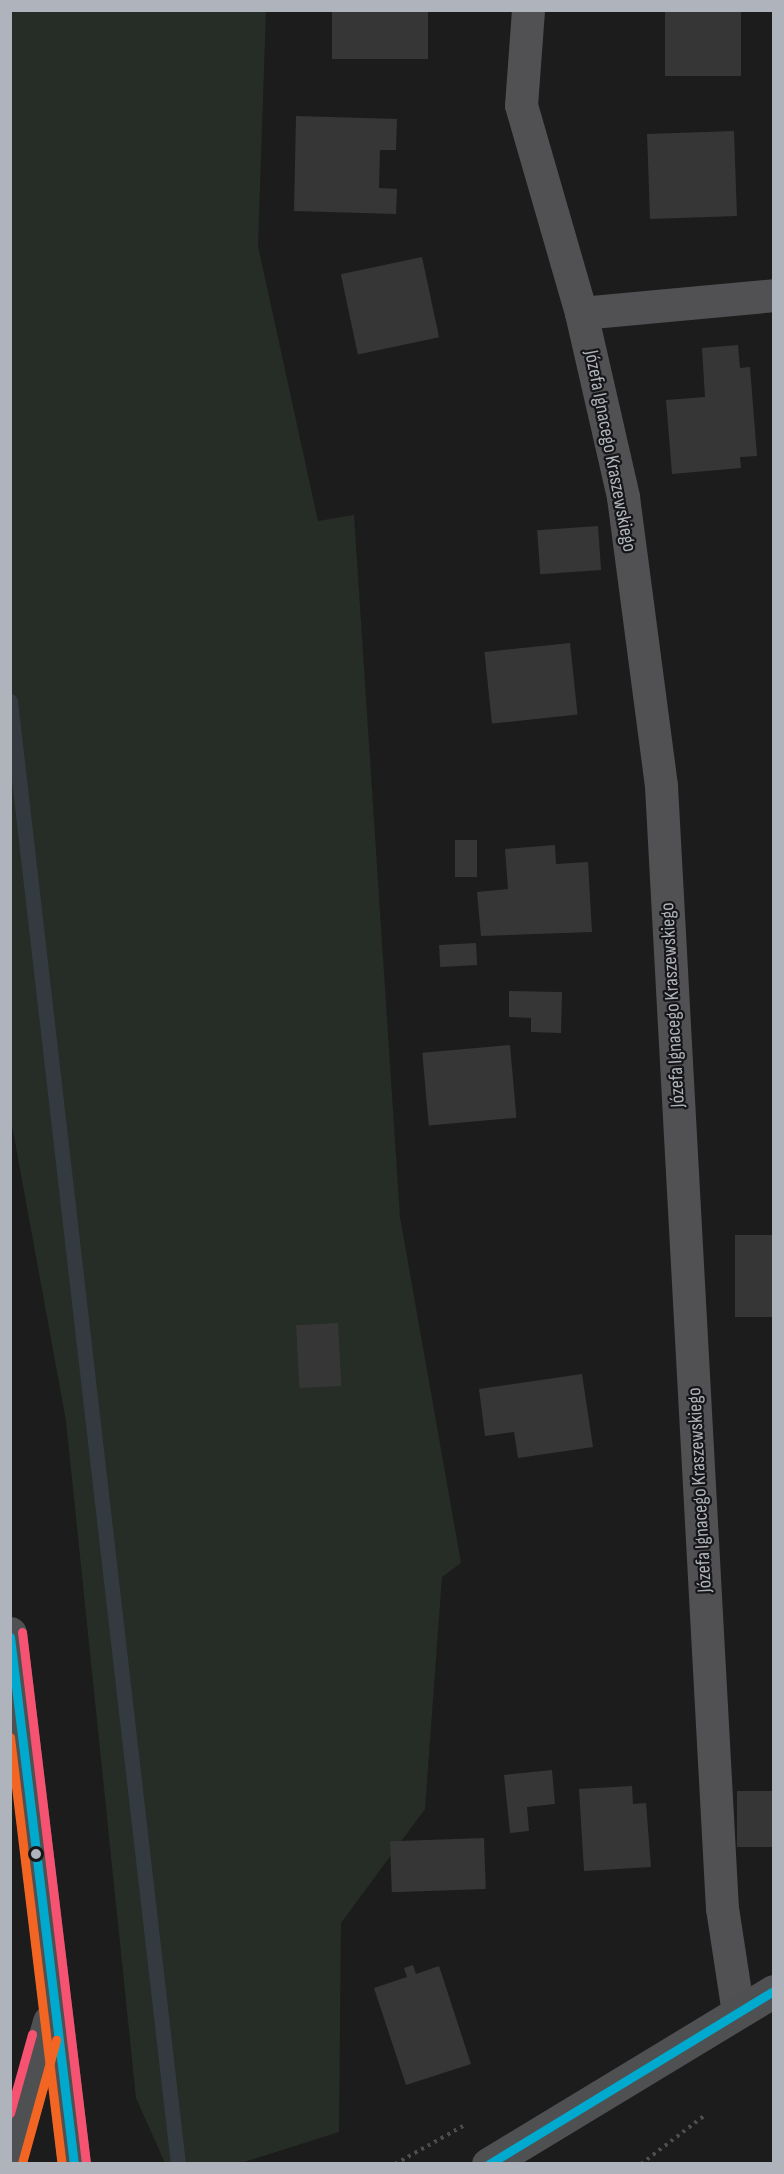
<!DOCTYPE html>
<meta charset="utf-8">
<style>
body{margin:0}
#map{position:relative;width:784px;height:2174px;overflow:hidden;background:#1c1c1c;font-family:"Sofia Sans Condensed",sans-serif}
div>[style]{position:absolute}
.green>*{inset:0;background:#262c26}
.stream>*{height:15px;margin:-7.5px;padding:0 7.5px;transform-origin:7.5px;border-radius:7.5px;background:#333b41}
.building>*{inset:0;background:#363637;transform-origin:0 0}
.path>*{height:4px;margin-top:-2px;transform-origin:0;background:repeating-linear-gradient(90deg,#4c4d4f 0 3px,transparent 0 7.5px)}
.street>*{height:33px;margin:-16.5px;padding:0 16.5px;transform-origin:16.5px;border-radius:16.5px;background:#515154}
.secondary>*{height:33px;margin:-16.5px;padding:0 16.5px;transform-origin:16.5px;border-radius:16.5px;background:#4f5052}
.bus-1>*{height:9px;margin:-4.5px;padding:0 4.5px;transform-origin:4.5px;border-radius:4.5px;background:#00a9ce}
.bus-2>*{height:9px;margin:-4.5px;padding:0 4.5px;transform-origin:4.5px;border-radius:4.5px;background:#f26522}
.bus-3>*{height:9px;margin:-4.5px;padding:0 4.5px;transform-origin:4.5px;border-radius:4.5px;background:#f65372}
.dots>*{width:16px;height:16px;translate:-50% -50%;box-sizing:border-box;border:3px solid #161618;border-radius:50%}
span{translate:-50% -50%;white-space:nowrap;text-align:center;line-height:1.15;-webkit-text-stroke:4.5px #161618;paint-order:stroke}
.street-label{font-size:20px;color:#afb3bb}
.frame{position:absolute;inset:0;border:12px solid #afb3bb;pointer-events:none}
</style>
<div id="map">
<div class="green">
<i style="clip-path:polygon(10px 11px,266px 11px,258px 246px,318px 521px,354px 515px,400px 1217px,461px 1563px,442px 1577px,425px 1809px,341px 1923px,339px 2132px,241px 2163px,165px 2163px,136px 2098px,66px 1421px,11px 1120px)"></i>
</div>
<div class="stream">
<i style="left:10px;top:701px;width:1473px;rotate:83.45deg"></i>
</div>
<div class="building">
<i style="left:332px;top:10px;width:96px;height:49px"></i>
<i style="left:665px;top:10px;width:76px;height:66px"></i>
<i style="clip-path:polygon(296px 116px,397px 119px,396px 150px,380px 150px,379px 188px,397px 189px,396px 214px,294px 211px)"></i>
<i style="left:734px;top:131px;width:85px;height:87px;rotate:88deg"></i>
<i style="left:422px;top:257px;width:82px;height:83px;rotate:78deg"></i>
<i style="clip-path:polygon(738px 345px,740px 368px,750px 367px,757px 456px,740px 457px,741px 468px,672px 474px,666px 400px,705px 397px,702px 348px)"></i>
<i style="left:598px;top:526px;width:44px;height:61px;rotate:86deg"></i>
<i style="left:570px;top:643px;width:72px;height:86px;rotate:84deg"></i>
<i style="left:455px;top:840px;width:22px;height:37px"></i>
<i style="clip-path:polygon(555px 845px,556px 864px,588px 862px,592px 932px,481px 936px,477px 892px,508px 889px,505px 849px)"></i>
<i style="left:476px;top:943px;width:22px;height:37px;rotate:87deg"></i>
<i style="clip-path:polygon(509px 991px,562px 992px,561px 1033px,531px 1032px,531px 1018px,509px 1017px)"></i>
<i style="left:510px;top:1045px;width:73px;height:88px;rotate:85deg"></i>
<i style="left:774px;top:1235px;width:82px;height:39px;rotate:90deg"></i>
<i style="left:338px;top:1323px;width:63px;height:42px;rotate:87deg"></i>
<i style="clip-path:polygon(582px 1374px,593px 1447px,518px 1458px,514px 1432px,485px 1436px,479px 1389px)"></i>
<i style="clip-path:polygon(552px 1770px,555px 1804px,527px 1807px,529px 1831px,510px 1833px,504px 1775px)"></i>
<i style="clip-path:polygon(632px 1786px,633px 1804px,646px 1803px,651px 1867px,584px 1871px,579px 1789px)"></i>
<i style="left:774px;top:1791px;width:56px;height:37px;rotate:90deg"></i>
<i style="left:484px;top:1838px;width:51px;height:94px;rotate:88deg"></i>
<i style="clip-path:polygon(413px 1965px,416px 1974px,439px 1966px,471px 2064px,406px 2085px,374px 1988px,407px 1977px,404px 1968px)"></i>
</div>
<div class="path">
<i style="left:395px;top:2164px;width:78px;rotate:-29.2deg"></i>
<i style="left:641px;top:2164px;width:81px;rotate:-37.4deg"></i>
</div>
<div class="street">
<i style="left:528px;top:10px;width:95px;rotate:94.2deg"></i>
<i style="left:521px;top:105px;width:216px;rotate:73.9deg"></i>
<i style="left:581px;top:313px;width:189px;rotate:77.1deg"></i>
<i style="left:623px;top:497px;width:291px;rotate:82.5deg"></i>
<i style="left:661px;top:786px;width:1124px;rotate:86.89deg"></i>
<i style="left:722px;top:1908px;width:105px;rotate:81.3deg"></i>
<i style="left:581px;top:313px;width:194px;rotate:-5.3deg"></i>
</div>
<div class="secondary">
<i style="left:10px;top:1633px;width:535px;rotate:83.13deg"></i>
<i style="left:10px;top:2160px;width:144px;rotate:-74.3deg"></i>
<i style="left:488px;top:2164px;width:334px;rotate:-31.2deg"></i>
</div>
<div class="bus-1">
<i style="left:10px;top:1637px;width:531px;rotate:83.08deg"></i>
<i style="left:489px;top:2164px;width:333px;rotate:-31.3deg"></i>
</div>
<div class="bus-2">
<i style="left:10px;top:1737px;width:430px;rotate:83.1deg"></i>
<i style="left:22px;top:2163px;width:128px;rotate:-74.5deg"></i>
</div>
<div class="bus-3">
<i style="left:22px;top:1632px;width:535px;rotate:83.13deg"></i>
<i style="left:10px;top:2113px;width:82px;rotate:-74.4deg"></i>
</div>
<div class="dots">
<i style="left:36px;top:1854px;background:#afb3bb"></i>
</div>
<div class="street-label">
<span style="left:610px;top:451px;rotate:79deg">Józefa Ignacego Kraszewskiego</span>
<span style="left:673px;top:1005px;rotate:-93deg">Józefa Ignacego Kraszewskiego</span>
<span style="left:700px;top:1490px;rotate:-93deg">Józefa Ignacego Kraszewskiego</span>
</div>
<div class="frame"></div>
</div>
